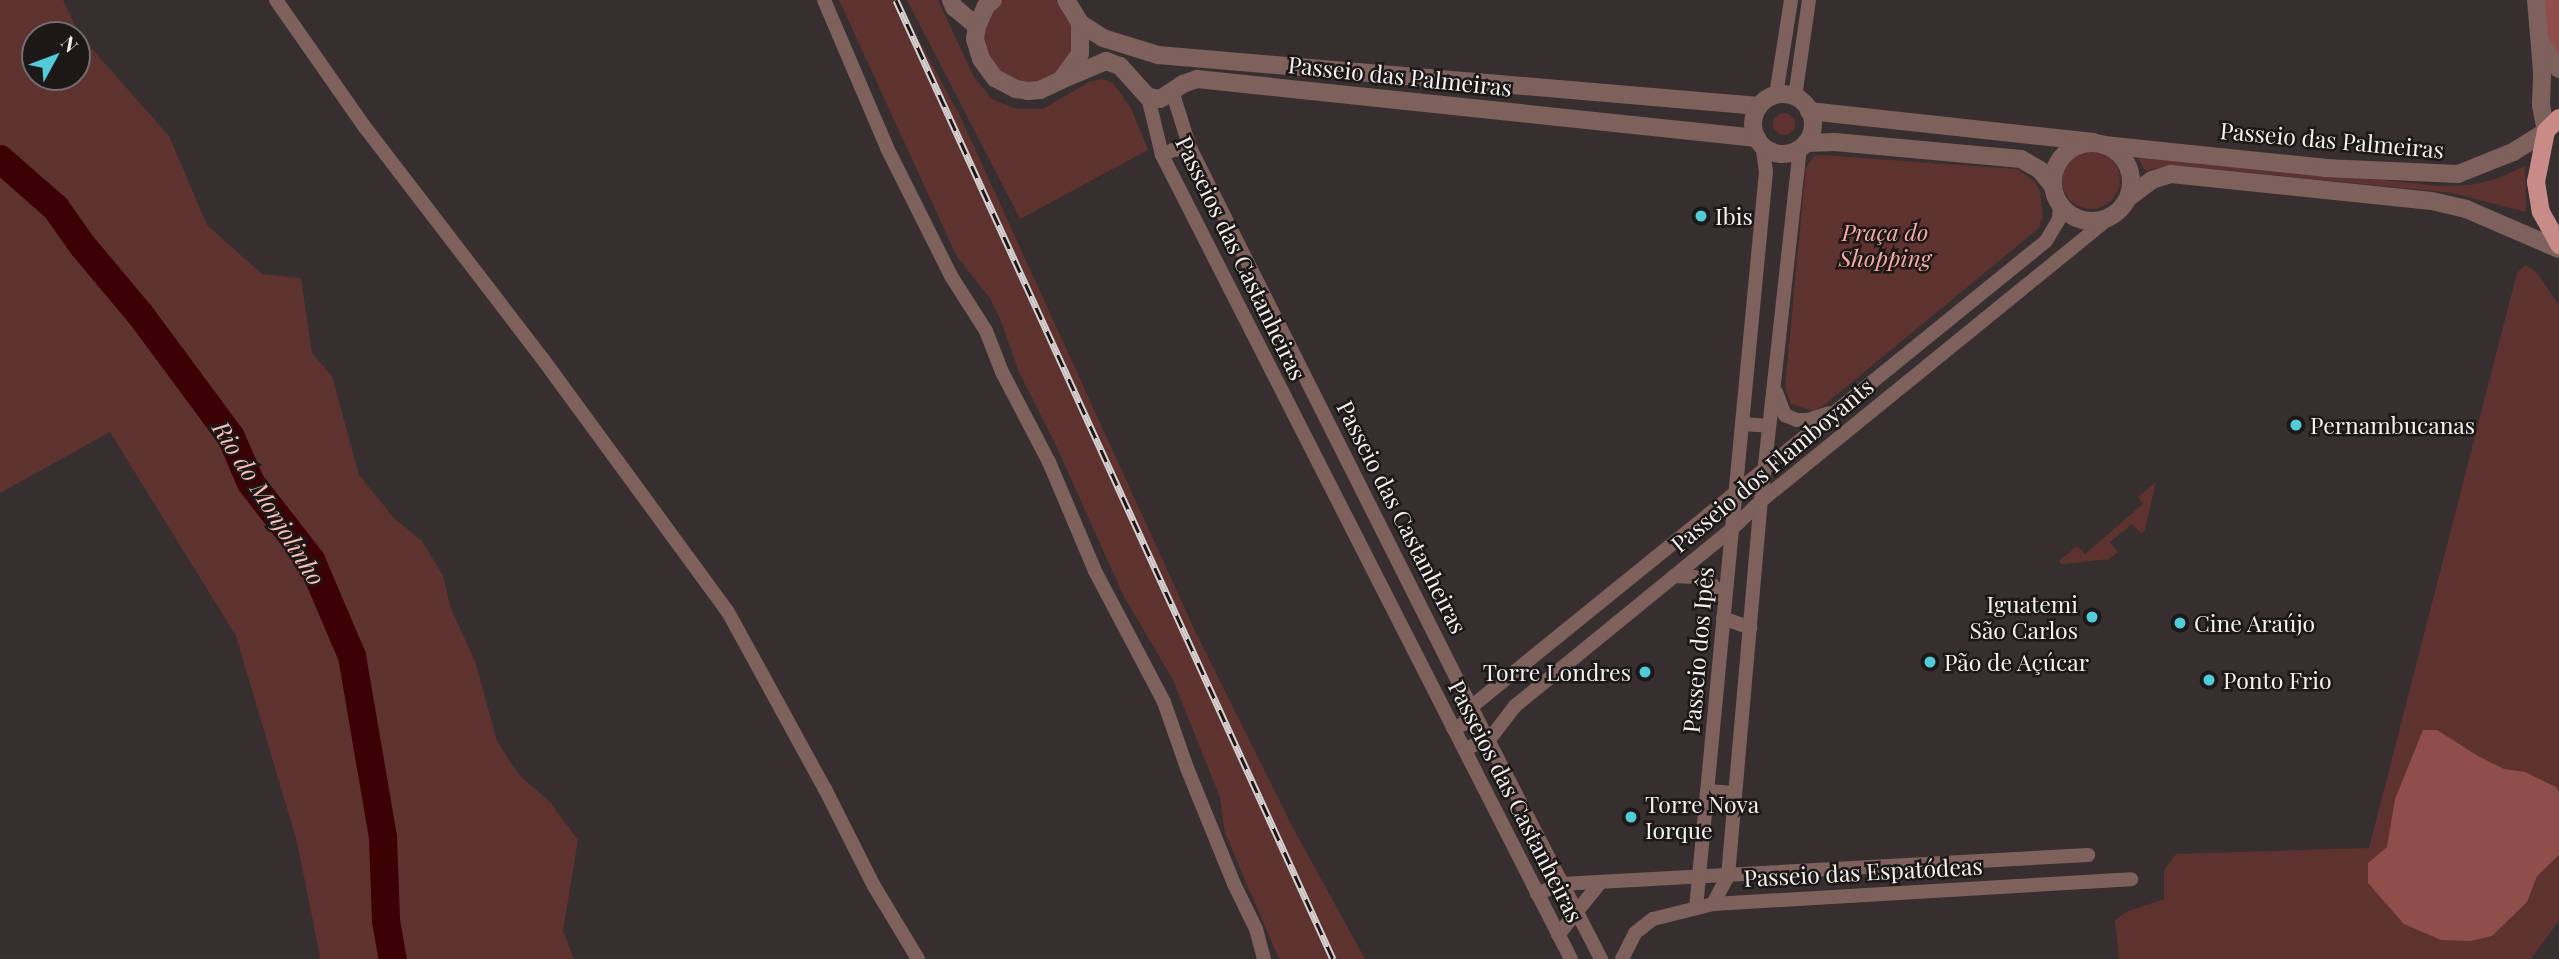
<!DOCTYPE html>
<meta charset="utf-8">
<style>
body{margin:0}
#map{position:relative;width:2559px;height:959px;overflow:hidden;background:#372f2f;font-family:"Playfair Display",serif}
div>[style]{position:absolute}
.green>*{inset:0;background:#5d322f}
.round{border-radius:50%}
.forest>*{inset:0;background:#8f4e49}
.river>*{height:28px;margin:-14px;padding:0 14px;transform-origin:14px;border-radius:14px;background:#3b0104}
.minor>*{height:14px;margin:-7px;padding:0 7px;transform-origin:7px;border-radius:7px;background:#7e605c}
.tertiary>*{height:18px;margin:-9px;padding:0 9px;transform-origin:9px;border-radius:9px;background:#7e605c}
.tertiary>.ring{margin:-9px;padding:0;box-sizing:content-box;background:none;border:18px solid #7e605c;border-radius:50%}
.primary>*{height:18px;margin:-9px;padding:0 9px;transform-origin:9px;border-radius:9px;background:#c88b86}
.rail>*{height:7px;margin-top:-3.5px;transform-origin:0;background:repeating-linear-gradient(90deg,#1c1818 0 13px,#d5d0d0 0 26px);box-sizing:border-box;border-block:2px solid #d5d0d0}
.dots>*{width:19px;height:19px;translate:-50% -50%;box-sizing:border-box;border:4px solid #1c1818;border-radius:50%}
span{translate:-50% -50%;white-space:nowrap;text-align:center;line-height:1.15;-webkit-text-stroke:5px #1c1818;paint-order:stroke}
.street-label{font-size:23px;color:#f5f0f0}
.poi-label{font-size:23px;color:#f5f0f0}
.left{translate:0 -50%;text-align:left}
.right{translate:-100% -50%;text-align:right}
.park-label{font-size:23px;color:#faaaa3;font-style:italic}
.water-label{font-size:24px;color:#fbbfb8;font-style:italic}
.north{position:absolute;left:21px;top:21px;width:70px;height:70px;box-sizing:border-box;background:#1c1818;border:2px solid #736e6e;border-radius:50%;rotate:49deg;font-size:19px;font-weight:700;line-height:28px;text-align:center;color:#f5f0f0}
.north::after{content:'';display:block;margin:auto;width:24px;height:32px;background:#52cbd9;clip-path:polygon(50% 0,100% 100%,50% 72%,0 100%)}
</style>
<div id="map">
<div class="green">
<i style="clip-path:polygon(evenodd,0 0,63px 0,79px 34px,169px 136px,207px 225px,262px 274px,301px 278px,312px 353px,332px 376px,359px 475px,394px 518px,422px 541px,443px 576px,451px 609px,475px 661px,497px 741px,519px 775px,550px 802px,578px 840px,563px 931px,574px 959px,318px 959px,320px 956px,297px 842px,236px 636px,110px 432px,0 493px,0 0,35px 35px,77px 35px,77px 77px,35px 77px,35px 35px)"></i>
<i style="clip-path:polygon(839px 0,897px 0,960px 116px,1196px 633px,1292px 826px,1365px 959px,1279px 959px,1225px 833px,1220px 797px,1172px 678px,1124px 597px,1055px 443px,1019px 372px,1000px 319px,990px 298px,957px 257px)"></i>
<i style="clip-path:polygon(907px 0,938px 0,974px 77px,992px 99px,1016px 109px,1043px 109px,1089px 82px,1102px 79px,1113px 83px,1131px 108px,1148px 150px,1020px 219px)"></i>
<i style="clip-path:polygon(1004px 0,1055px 0,1063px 7px,1076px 35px,1067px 66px,1040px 84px,1008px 79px,990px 63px,984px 32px,989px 17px)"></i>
<i class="round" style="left:1773px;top:113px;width:22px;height:22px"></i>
<i class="round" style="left:2062px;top:151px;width:58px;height:58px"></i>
<i style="clip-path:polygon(2136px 154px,2439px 186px,2471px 185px,2499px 178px,2525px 166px,2526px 212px,2453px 193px,2171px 165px,2145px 171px)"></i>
<i style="clip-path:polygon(1820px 155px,2017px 169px,2034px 181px,2040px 191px,2043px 216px,2039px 228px,1823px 406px,1813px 411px,1791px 404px,1785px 387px,1806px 167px,1814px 156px)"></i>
<i style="clip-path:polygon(2526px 265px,2538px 274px,2559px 305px,2559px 921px,2531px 959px,2119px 959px,2115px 920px,2128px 911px,2164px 899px,2164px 870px,2176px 854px,2369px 848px,2517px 273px)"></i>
<i style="clip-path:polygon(2156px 482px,2145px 530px,2141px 534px,2132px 524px,2110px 542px,2118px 552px,2109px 559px,2062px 564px,2059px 561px,2077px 546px,2085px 554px,2143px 504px,2138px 497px)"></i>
</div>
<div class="forest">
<i style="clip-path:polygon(2536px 0,2559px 0,2559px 69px,2554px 65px)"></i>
<i style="clip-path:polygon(2423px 730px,2437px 730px,2478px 756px,2504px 769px,2525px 772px,2556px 787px,2559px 792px,2559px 855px,2537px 876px,2527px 902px,2492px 936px,2471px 941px,2441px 940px,2404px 924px,2368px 883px,2368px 863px,2387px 847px,2395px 799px)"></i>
</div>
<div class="river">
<i style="left:0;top:159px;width:74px;rotate:41.2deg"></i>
<i style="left:56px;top:208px;width:45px;rotate:54.9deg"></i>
<i style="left:82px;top:245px;width:90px;rotate:50deg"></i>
<i style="left:140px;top:314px;width:153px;rotate:53.5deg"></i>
<i style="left:231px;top:437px;width:50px;rotate:66.5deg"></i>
<i style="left:251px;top:483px;width:98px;rotate:52.1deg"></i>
<i style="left:311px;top:560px;width:104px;rotate:66.9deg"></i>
<i style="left:352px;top:656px;width:185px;rotate:80.3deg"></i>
<i style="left:383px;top:838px;width:83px;rotate:87.9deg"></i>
<i style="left:386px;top:921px;width:39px;rotate:80deg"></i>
</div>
<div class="minor">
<i style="left:276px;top:0;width:154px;rotate:55.1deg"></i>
<i style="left:364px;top:126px;width:292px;rotate:52.5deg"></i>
<i style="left:542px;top:358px;width:315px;rotate:53.8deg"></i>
<i style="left:728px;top:612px;width:202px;rotate:61.3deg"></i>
<i style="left:825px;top:789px;width:109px;rotate:63.2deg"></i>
<i style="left:874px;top:886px;width:85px;rotate:58.9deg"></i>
<i style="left:824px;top:0;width:161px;rotate:66.9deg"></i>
<i style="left:887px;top:148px;width:143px;rotate:63.4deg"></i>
<i style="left:951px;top:276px;width:65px;rotate:57.5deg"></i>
<i style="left:986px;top:331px;width:44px;rotate:68.7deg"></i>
<i style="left:1002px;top:372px;width:102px;rotate:62.4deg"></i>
<i style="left:1049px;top:462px;width:118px;rotate:67.1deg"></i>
<i style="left:1095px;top:571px;width:148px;rotate:62.2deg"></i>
<i style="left:1164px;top:702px;width:70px;rotate:70.8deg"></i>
<i style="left:1187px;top:768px;width:125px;rotate:67.9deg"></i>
<i style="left:1234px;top:884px;width:50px;rotate:63.9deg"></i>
<i style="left:1256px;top:929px;width:31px;rotate:75deg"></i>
<i style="left:1172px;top:91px;width:60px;rotate:72.5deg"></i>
<i style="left:1190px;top:148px;width:626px;rotate:63.31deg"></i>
<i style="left:1471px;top:707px;width:284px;rotate:62.7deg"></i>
<i style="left:1776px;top:95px;width:96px;rotate:-81deg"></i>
<i style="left:1148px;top:97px;width:60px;rotate:76.4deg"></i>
<i style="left:1162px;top:155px;width:902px;rotate:63.04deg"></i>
<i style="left:1795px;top:97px;width:98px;rotate:-81.8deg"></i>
<i style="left:1162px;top:155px;width:12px;rotate:-24deg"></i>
<i style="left:1173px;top:150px;width:17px;rotate:-7deg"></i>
<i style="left:1776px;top:392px;width:25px;rotate:69deg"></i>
<i style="left:1785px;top:415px;width:13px;rotate:23deg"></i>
<i style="left:1797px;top:420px;width:11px"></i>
<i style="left:1808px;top:420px;width:22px;rotate:-18deg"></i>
<i style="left:1742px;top:424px;width:27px;rotate:4deg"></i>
<i style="left:1674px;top:576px;width:20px;rotate:3deg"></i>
<i style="left:1694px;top:577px;width:16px;rotate:15deg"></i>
<i style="left:1709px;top:581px;width:24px;rotate:48deg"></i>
<i style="left:1723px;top:618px;width:29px;rotate:20deg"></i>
<i style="left:1453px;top:728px;width:12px;rotate:-20deg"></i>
<i style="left:1464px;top:724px;width:18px;rotate:-68deg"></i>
<i style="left:1471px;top:707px;width:740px;rotate:-39.02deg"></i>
<i style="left:2046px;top:241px;width:26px;rotate:-59deg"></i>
<i style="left:2059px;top:219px;width:15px;rotate:-86deg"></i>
<i style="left:1464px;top:749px;width:27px;rotate:-20deg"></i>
<i style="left:1489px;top:740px;width:43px;rotate:-52.6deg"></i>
<i style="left:1515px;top:706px;width:280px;rotate:-39.2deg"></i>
<i style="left:1732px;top:529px;width:40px;rotate:-44deg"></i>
<i style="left:1761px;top:501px;width:452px;rotate:-39.1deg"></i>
<i style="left:1707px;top:791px;width:28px;rotate:4deg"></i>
<i style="left:1537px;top:894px;width:26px;rotate:-23deg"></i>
<i style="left:1561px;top:884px;width:528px;rotate:-3.15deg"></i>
<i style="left:1713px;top:904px;width:32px;rotate:-62deg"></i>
<i style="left:1728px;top:876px;width:376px;rotate:-85deg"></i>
<i style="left:1761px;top:501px;width:354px;rotate:-83.7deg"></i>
<i style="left:1696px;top:908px;width:739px;rotate:-84.57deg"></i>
<i style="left:1766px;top:172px;width:27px;rotate:-98deg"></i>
<i style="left:1558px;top:935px;width:65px;rotate:-51.2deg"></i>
<i style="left:1622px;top:959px;width:29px;rotate:-63deg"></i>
<i style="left:1635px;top:933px;width:23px;rotate:-38deg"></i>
<i style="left:1653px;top:919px;width:62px;rotate:-14deg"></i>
<i style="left:1713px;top:904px;width:419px;rotate:-3.4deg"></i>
</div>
<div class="tertiary">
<i style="left:951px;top:0;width:8px;rotate:67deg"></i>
<i style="left:954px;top:7px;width:30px;rotate:40deg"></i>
<i style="left:993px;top:0;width:9px;rotate:139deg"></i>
<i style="left:986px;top:6px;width:22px;rotate:114deg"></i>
<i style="left:977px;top:26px;width:13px;rotate:99deg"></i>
<i style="left:975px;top:39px;width:21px;rotate:73deg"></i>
<i style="left:981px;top:59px;width:24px;rotate:54deg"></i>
<i style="left:995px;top:78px;width:24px;rotate:28deg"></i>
<i style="left:1016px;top:89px;width:12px;rotate:9deg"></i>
<i style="left:1028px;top:91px;width:12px;rotate:-5deg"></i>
<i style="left:1040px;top:90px;width:23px;rotate:-25deg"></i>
<i style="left:1061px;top:80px;width:32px;rotate:-54deg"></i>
<i style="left:1080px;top:54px;width:31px;rotate:-90deg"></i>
<i style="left:1080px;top:23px;width:27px;rotate:-121deg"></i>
<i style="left:1080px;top:23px;width:27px;rotate:33deg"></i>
<i style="left:1103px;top:38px;width:58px;rotate:17.2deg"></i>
<i style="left:1158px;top:55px;width:603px;rotate:4.85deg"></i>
<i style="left:2542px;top:44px;width:30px;rotate:56deg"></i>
<i style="left:1061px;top:80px;width:49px;rotate:-22.9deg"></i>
<i style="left:1106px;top:61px;width:15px;rotate:20deg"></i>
<i style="left:1120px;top:66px;width:42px;rotate:47.9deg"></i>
<i style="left:1148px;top:97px;width:12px;rotate:9deg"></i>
<i style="left:1160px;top:99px;width:27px;rotate:-33deg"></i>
<i style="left:1183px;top:84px;width:15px;rotate:-20deg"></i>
<i style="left:1197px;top:79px;width:563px;rotate:6.01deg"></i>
<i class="ring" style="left:1753px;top:94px;width:42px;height:42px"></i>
<i style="left:1809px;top:111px;width:286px;rotate:6.2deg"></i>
<i class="ring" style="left:2053px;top:143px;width:60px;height:60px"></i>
<i style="left:1806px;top:143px;width:29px;rotate:-2deg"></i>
<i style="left:1835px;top:142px;width:187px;rotate:5.2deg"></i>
<i style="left:2021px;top:159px;width:22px;rotate:30deg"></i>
<i style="left:2040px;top:170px;width:21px;rotate:51deg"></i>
<i style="left:2104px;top:145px;width:222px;rotate:5.9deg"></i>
<i style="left:2325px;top:168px;width:133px;rotate:2.6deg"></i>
<i style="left:2458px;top:174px;width:59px;rotate:-21.8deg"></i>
<i style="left:2513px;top:152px;width:39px;rotate:-32deg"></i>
<i style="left:2546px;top:131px;width:26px;rotate:-101deg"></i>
<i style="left:2541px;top:105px;width:34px;rotate:-88deg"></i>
<i style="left:2542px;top:71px;width:71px;rotate:-94.8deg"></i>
<i style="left:2128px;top:198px;width:30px;rotate:-37deg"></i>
<i style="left:2152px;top:180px;width:20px;rotate:-18deg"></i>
<i style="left:2171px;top:174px;width:262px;rotate:5.9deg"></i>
<i style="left:2432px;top:201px;width:35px;rotate:13deg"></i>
<i style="left:2466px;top:209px;width:101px;rotate:23.3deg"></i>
</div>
<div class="primary">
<i style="left:2559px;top:118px;width:18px;rotate:135deg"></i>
<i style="left:2546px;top:131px;width:52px;rotate:101.1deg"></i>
<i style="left:2536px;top:182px;width:30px;rotate:81deg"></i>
<i style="left:2541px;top:212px;width:38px;rotate:61deg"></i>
</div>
<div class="rail">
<i style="left:896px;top:0;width:1054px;rotate:65.5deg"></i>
</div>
<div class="dots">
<i style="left:1701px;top:216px;background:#52cbd9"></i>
<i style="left:2296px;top:425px;background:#52cbd9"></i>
<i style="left:2092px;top:617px;background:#52cbd9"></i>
<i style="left:2180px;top:623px;background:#52cbd9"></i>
<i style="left:1930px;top:662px;background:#52cbd9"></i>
<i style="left:1645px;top:672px;background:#52cbd9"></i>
<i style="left:2209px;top:680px;background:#52cbd9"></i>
<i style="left:1631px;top:817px;background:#52cbd9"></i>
</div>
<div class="street-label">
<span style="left:1400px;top:76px;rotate:6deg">Passeio das Palmeiras</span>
<span style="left:2332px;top:140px;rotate:5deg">Passeio das Palmeiras</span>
<span style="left:1241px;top:258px;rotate:64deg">Passeios das Castanheiras</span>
<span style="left:1772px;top:465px;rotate:-40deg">Passeio dos Flamboyants</span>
<span style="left:1402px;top:517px;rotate:63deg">Passeio das Castanheiras</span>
<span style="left:1698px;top:650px;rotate:-85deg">Passeio dos Ipês</span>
<span style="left:1516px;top:801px;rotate:63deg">Passeios das Castanheiras</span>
<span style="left:1863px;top:872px;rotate:-3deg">Passeio das Espatódeas</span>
</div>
<div class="poi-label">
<span class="left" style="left:1715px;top:216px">Ibis</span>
<span class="left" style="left:2310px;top:425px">Pernambucanas</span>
<span class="right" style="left:2078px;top:617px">Iguatemi<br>São Carlos</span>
<span class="left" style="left:2194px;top:623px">Cine Araújo</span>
<span class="left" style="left:1944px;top:662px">Pão de Açúcar</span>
<span class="right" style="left:1631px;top:672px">Torre Londres</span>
<span class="left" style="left:2223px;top:680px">Ponto Frio</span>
<span class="left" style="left:1645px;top:817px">Torre Nova<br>Iorque</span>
</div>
<div class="park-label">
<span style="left:1885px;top:245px">Praça do<br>Shopping</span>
</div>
<div class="water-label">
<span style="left:269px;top:503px;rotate:58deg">Rio do Monjolinho</span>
</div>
<div class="north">N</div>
</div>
